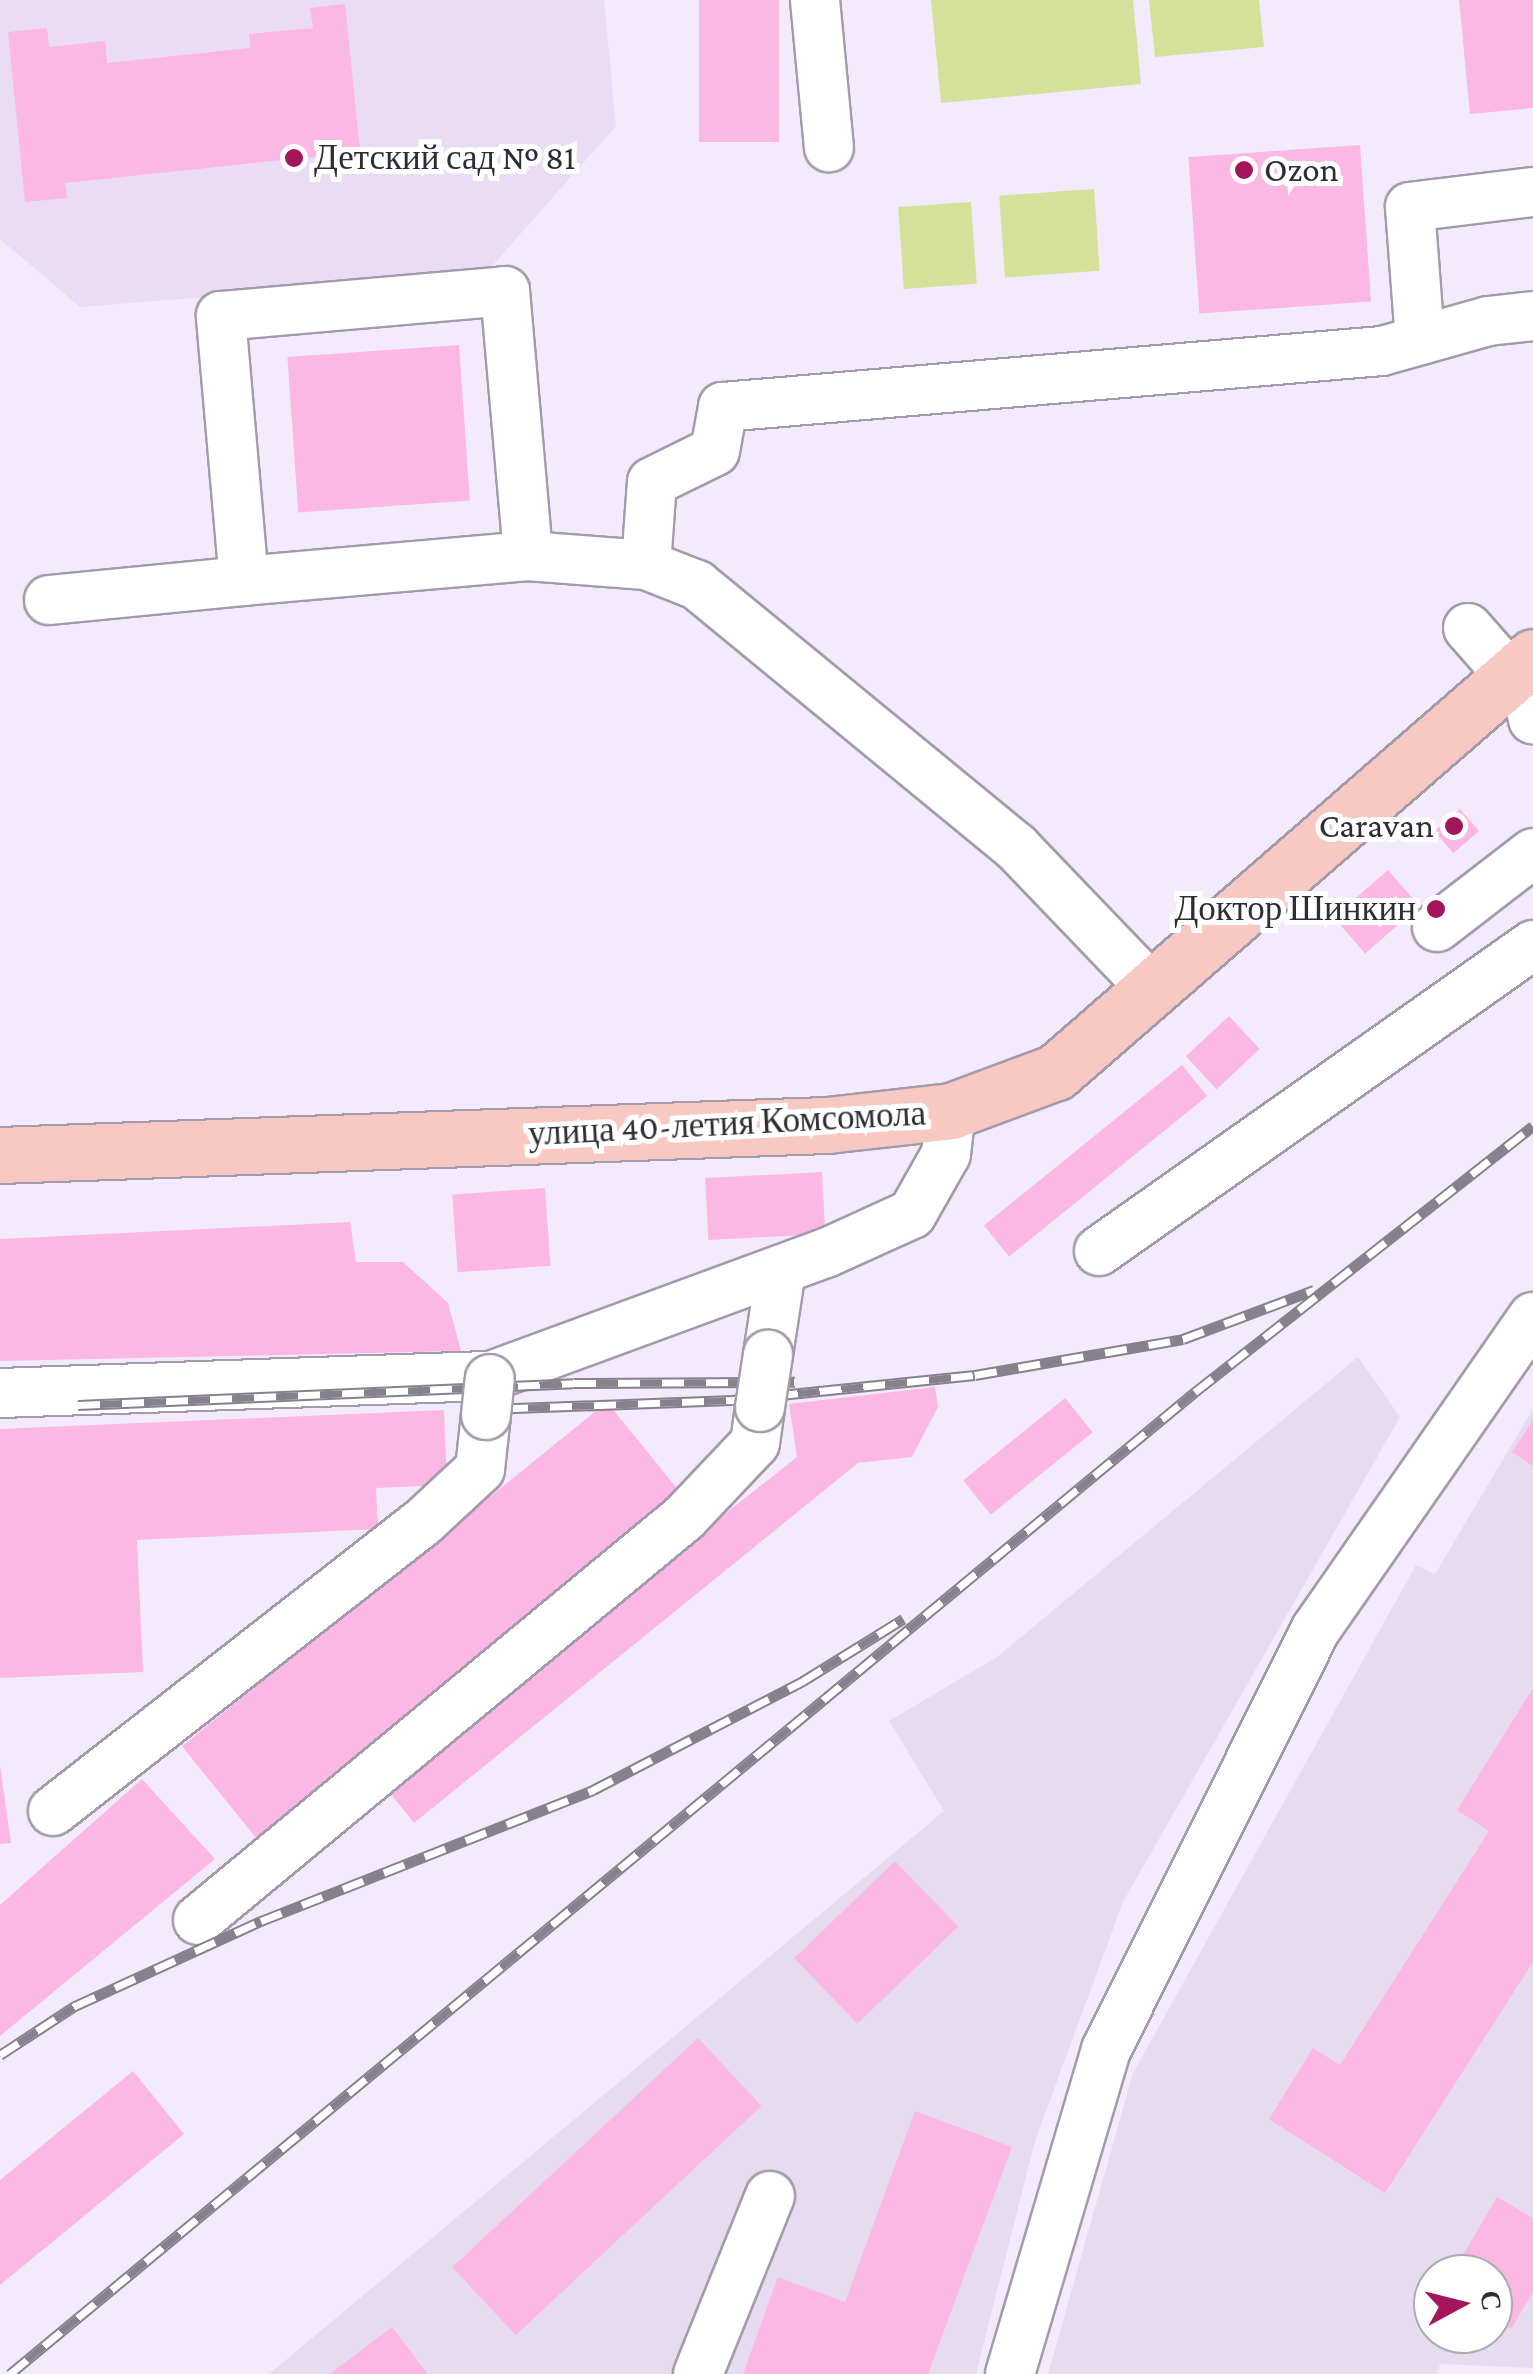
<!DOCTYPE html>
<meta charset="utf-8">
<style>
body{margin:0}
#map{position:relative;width:1533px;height:2374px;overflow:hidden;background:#f3eafc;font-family:"Crimson Pro",serif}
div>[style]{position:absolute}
.built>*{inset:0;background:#e9dcf4}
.industrial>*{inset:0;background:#e7dbf0}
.green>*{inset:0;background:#d5e19b;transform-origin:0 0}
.building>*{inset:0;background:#fbb8e4;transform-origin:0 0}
.roads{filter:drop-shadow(2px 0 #a39aab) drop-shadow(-2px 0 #a39aab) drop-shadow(0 2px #a39aab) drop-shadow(0 -2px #a39aab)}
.minor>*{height:48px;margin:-24px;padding:0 24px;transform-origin:24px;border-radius:24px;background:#fff}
.major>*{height:55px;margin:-27.5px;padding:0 27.5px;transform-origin:27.5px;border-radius:27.5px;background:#f7c9c2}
.rail>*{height:11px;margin-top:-5.5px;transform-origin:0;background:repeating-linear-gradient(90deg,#fff 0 22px,#86818d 0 44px);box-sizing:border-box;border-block:2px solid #86818d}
.bridges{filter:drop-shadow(2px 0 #a39aab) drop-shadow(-2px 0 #a39aab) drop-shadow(0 2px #a39aab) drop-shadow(0 -2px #a39aab)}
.minor-bridge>*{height:48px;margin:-24px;padding:0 24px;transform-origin:24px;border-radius:24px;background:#fff}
.dots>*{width:28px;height:28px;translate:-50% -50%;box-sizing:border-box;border:5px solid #fff;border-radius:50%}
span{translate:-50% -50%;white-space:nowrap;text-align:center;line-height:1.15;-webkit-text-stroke:10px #fff;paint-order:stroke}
.poi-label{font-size:35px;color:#2f2c33}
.left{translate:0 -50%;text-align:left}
.right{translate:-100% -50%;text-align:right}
.street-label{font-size:35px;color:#2f2c33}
.north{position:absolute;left:1413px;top:2254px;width:100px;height:100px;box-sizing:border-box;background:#fff;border:2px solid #acabad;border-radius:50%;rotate:83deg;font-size:28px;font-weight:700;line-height:40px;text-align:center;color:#2f2c33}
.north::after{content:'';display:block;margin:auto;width:35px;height:45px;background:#a4165b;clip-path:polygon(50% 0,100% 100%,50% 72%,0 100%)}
</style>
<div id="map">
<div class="built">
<i style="clip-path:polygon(0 0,604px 0,616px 126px,484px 275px,80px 307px,0 239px)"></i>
</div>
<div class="industrial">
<i style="clip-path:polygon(1358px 1357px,1400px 1417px,1123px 1902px,1035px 2141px,976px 2374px,269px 2374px,944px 1811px,889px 1721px,997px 1657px)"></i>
<i style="clip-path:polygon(evenodd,1533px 1409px,1533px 2368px,1440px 2364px,1437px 2374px,1048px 2374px,1133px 2073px,1416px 1565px,1435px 1574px,1533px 1409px,1433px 2274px,1493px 2274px,1493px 2334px,1433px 2334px,1433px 2274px)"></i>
</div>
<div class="green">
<i style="clip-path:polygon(931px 0,1133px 0,1141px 84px,941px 103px)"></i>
<i style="clip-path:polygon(1149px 0,1259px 0,1264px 47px,1155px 57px)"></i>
<i style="left:1094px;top:189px;width:82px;height:95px;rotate:86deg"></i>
<i style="left:971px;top:202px;width:82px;height:73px;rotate:86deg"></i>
</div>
<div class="building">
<i style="left:699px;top:0;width:80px;height:142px"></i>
<i style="clip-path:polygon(1459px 0,1533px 0,1533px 108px,1470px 114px)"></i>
<i style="clip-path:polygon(345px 4px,362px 169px,323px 173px,321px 156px,65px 183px,67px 198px,25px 202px,8px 32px,47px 28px,49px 47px,105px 41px,107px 63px,250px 48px,249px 34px,313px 28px,310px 8px)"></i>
<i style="left:1360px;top:145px;width:157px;height:172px;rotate:86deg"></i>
<i style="left:459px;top:345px;width:156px;height:172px;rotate:86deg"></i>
<i style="left:1460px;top:809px;width:29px;height:34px;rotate:49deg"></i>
<i style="left:1388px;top:870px;width:48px;height:72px;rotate:49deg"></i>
<i style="left:1229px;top:1016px;width:45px;height:59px;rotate:47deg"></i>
<i style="left:1182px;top:1065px;width:40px;height:255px;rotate:51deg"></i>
<i style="left:822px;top:1172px;width:62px;height:117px;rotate:87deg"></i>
<i style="left:545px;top:1188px;width:78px;height:93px;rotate:86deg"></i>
<i style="clip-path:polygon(350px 1222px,356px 1262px,403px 1262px,448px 1303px,461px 1351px,0 1361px,0 1239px)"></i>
<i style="clip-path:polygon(935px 1387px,938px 1407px,912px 1457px,858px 1463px,414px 1823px,383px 1784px,797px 1457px,789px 1404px)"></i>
<i style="left:1065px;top:1398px;width:44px;height:131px;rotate:51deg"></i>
<i style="left:607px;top:1402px;width:118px;height:547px;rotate:51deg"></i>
<i style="clip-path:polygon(444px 1410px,447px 1485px,376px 1488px,378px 1529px,137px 1540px,143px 1672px,0 1678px,0 1429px)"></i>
<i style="clip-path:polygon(1533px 1420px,1533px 1466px,1512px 1452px)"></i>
<i style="clip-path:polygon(1533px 1688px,1533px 1962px,1385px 2193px,1269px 2119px,1313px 2048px,1340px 2065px,1489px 1831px,1457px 1810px)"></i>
<i style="clip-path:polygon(0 1765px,11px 1843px,0 1844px)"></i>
<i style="clip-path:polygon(142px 1779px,215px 1859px,0 2036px,0 1905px)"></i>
<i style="left:895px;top:1861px;width:91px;height:140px;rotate:46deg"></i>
<i style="left:698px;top:2038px;width:93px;height:336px;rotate:47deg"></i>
<i style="clip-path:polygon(133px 2071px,184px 2134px,0 2285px,0 2180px)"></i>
<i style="clip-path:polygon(915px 2111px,1012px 2147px,928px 2374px,743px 2374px,778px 2277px,845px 2302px)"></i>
<i style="clip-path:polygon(1497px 2197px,1533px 2218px,1533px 2292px,1511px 2329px,1493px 2319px,1493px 2274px,1452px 2274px)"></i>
<i style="clip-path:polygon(392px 2327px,428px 2374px,330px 2374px)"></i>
</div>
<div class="roads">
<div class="minor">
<i style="left:815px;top:0;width:148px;rotate:84.6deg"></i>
<i style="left:505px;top:291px;width:266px;rotate:85deg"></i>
<i style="left:528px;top:556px;width:285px;rotate:175deg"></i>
<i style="left:244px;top:581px;width:266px;rotate:-95deg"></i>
<i style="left:221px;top:316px;width:285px;rotate:-5deg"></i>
<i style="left:1420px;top:340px;width:133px;rotate:-94.3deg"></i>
<i style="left:1410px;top:207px;width:124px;rotate:-7deg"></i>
<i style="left:528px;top:556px;width:118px;rotate:4.4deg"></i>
<i style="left:646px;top:565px;width:55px;rotate:21.4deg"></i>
<i style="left:697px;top:585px;width:413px;rotate:39.4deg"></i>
<i style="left:1016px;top:847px;width:199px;rotate:46.2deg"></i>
<i style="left:646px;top:565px;width:83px;rotate:-85.9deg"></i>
<i style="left:652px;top:482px;width:70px;rotate:-26.2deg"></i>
<i style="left:715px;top:451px;width:45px;rotate:-79.7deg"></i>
<i style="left:723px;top:407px;width:661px;rotate:-4.86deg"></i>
<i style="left:1382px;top:351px;width:110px;rotate:-15.8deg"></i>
<i style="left:1488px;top:321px;width:45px;rotate:-6.3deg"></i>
<i style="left:49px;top:600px;width:196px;rotate:-5.6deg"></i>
<i style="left:1468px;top:628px;width:91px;rotate:48.6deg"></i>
<i style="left:1528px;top:696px;width:24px;rotate:78deg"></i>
<i style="left:1437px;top:927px;width:121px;rotate:-37.6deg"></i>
<i style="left:1099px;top:1251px;width:531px;rotate:-35.19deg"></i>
<i style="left:768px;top:1355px;width:86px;rotate:-81.3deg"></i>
<i style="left:0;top:1393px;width:491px;rotate:-2deg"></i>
<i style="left:491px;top:1376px;width:357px;rotate:-20.2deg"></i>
<i style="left:826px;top:1253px;width:94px;rotate:-24.4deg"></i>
<i style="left:912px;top:1214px;width:69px;rotate:-60.5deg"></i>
<i style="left:946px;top:1154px;width:43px;rotate:-83.4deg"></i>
<i style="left:53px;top:1811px;width:469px;rotate:-38deg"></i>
<i style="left:423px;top:1522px;width:78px;rotate:-42.9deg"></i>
<i style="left:480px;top:1469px;width:54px;rotate:-83.7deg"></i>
<i style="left:198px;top:1920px;width:631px;rotate:-39.6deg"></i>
<i style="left:684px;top:1518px;width:103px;rotate:-46.6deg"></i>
<i style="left:755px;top:1443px;width:36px;rotate:-82deg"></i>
<i style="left:698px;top:2374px;width:192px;rotate:-68deg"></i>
<i style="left:1010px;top:2374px;width:338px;rotate:-73.5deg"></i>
<i style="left:1106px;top:2050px;width:470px;rotate:-63.5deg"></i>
<i style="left:1316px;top:1629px;width:380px;rotate:-55.2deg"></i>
</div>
<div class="major">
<i style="left:0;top:1155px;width:828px;rotate:-2.08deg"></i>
<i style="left:827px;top:1125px;width:125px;rotate:-6.4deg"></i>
<i style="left:951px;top:1111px;width:112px;rotate:-20.4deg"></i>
<i style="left:1056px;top:1072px;width:632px;rotate:-41.02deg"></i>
</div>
</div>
<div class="rail">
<i style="left:78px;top:1405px;width:496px;rotate:-2.5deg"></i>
<i style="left:574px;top:1383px;width:221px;rotate:-0.3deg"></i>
<i style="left:462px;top:1410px;width:270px;rotate:-2.1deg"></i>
<i style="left:732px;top:1400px;width:244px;rotate:-5.9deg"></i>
<i style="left:975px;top:1375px;width:211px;rotate:-9.8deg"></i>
<i style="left:1183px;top:1339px;width:140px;rotate:-20.5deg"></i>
<i style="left:0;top:2055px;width:90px;rotate:-33.2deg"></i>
<i style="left:75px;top:2006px;width:205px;rotate:-24.6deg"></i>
<i style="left:261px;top:1921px;width:357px;rotate:-21.5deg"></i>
<i style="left:593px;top:1790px;width:237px;rotate:-27.4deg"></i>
<i style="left:803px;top:1681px;width:118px;rotate:-31.8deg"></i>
<i style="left:10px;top:2374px;width:1539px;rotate:-39.65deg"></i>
<i style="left:1195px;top:1392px;width:430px;rotate:-38.2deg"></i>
</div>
<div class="bridges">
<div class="minor-bridge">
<i style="left:760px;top:1407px;width:53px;rotate:-81.3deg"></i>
<i style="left:486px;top:1415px;width:36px;rotate:-84deg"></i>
</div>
</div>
<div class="dots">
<i style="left:294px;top:158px;background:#a4165b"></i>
<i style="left:1244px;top:170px;background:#a4165b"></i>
<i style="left:1454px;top:826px;background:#a4165b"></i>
<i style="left:1436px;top:909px;background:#a4165b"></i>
</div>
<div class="poi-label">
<span class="left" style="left:314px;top:158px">Детский сад № 81</span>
<span class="left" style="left:1264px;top:170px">Ozon</span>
<span class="right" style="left:1434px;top:826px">Caravan</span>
<span class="right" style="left:1416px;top:909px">Доктор Шинкин</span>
</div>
<div class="street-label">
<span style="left:727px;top:1124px;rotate:-3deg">улица 40-летия Комсомола</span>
</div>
<div class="north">С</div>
</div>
